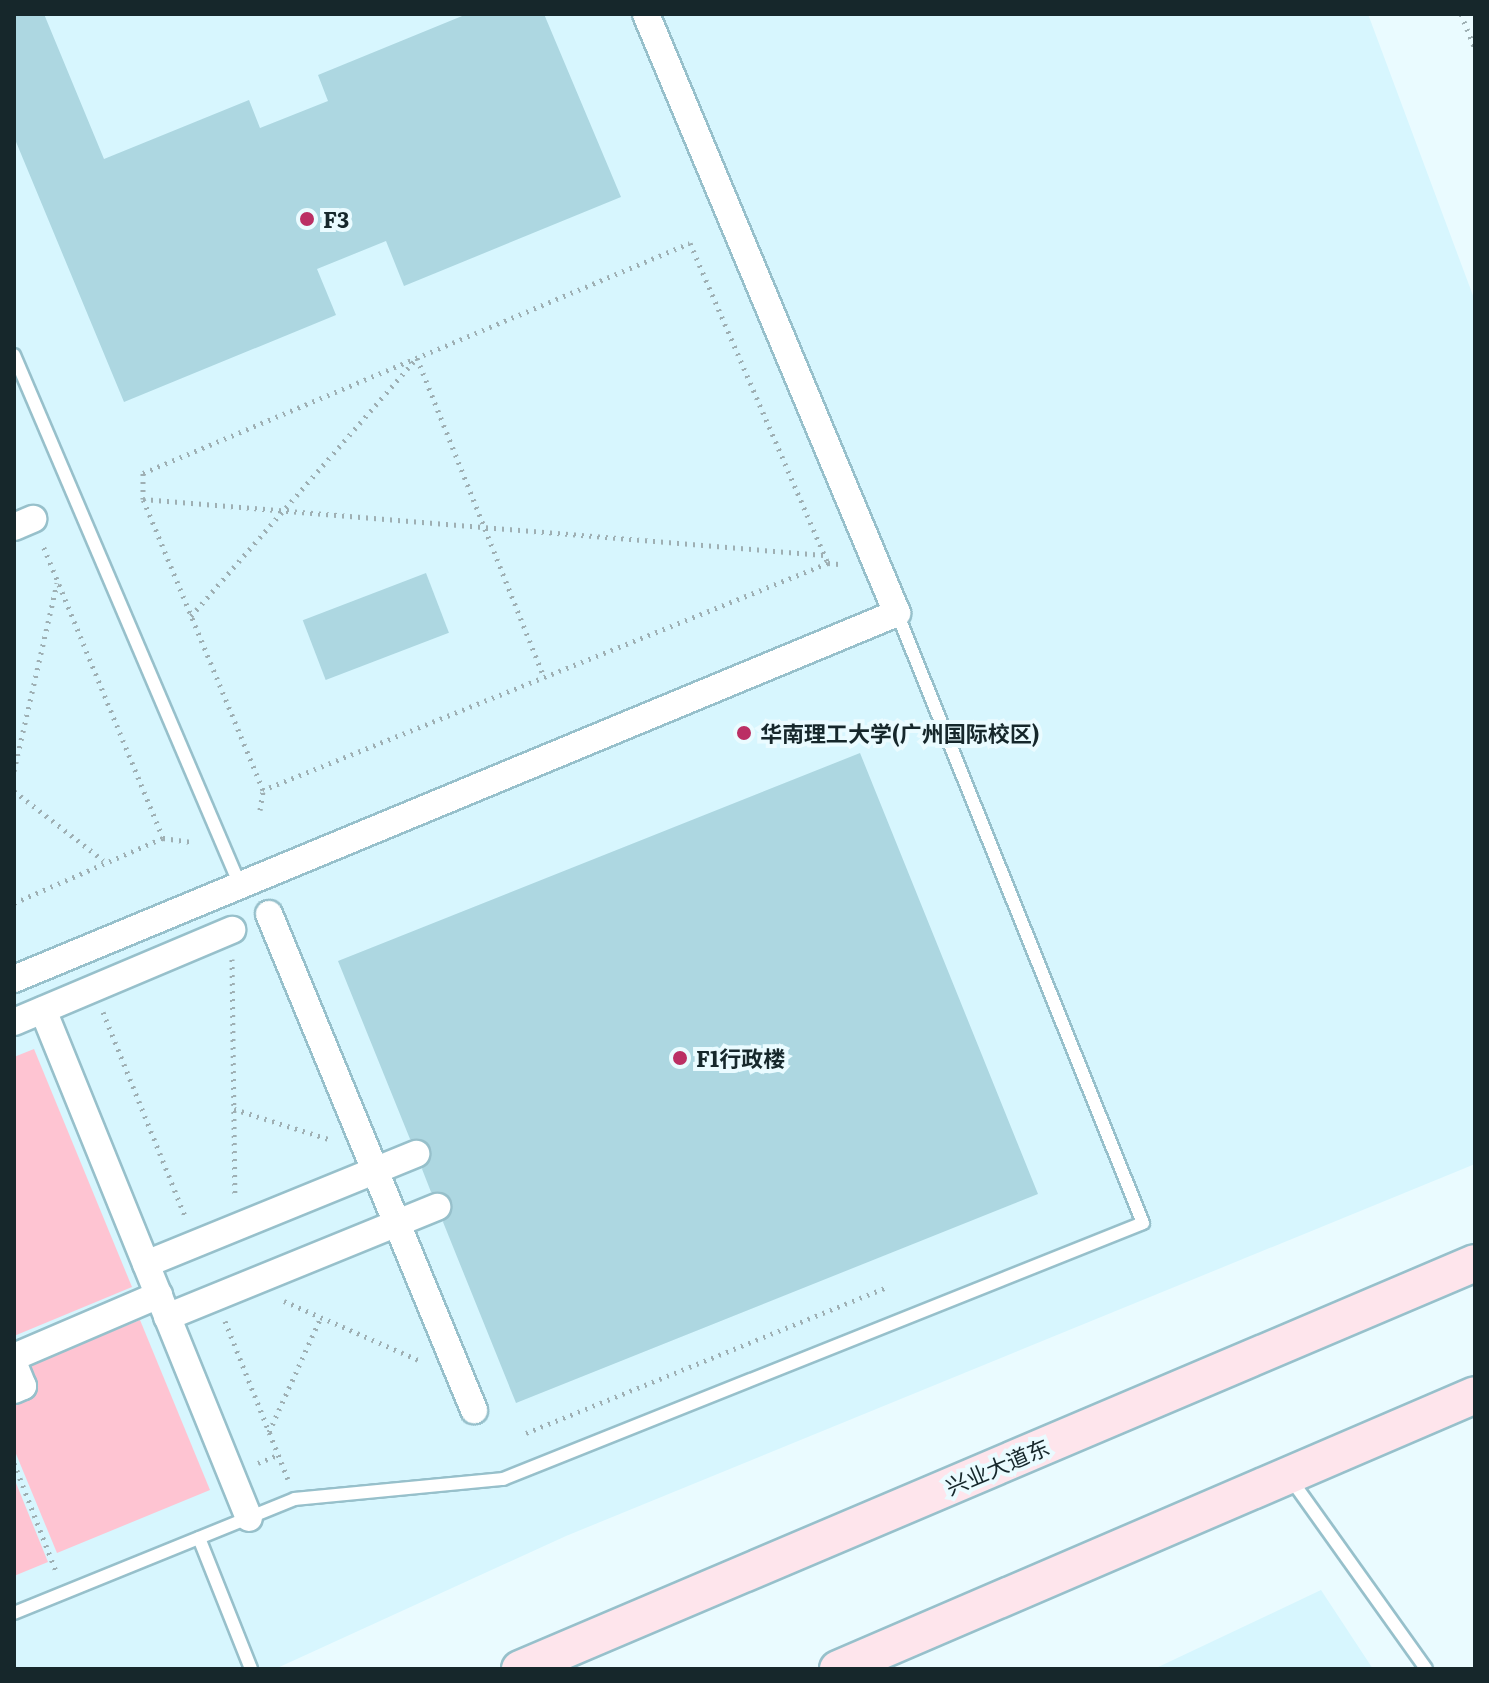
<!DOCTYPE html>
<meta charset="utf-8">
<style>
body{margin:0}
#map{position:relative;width:1489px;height:1683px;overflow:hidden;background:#eafbff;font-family:Literata,"Noto Sans SC",serif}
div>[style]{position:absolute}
.built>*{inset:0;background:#d7f6fe}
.green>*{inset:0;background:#fec4d2}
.building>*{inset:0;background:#add7e1;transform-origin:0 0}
.path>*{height:5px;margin-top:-2.5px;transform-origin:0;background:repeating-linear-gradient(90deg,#9eafb3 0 2px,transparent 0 8px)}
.roads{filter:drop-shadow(2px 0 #97c0cb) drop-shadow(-2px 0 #97c0cb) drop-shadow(0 2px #97c0cb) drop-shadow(0 -2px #97c0cb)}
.lane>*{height:12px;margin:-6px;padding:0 6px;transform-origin:6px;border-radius:6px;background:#fff}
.street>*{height:26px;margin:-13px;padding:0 13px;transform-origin:13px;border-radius:13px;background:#fff}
.secondary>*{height:36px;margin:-18px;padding:0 18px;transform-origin:18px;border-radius:18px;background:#fee5ec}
.dots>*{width:22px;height:22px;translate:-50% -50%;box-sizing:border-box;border:4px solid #eafbff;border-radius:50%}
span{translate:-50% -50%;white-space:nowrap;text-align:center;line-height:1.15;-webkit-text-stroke:8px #eafbff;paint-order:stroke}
.poi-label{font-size:22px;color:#16272b;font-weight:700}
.left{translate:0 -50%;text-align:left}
.street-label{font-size:22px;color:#16272b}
.frame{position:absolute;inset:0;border:16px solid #16272b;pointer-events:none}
</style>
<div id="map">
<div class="built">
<i style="clip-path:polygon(14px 14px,1368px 14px,1475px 301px,1475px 1164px,566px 1536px,275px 1669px,14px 1669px)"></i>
<i style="clip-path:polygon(1321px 1590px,1373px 1669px,1154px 1669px)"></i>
</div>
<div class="green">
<i style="clip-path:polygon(34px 1049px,132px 1287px,14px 1336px,14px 1057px)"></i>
<i style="clip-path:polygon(140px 1320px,210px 1490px,57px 1553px,14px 1449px,14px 1401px,24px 1367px)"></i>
<i style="clip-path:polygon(14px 1478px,48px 1562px,14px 1576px)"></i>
</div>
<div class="building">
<i style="clip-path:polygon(14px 14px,44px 14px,104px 159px,249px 100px,260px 128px,328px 101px,318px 75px,467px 14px,544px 14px,621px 197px,404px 286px,386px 241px,317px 269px,336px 315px,124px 402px,14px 137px)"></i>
<i style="left:426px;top:573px;width:64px;height:132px;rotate:69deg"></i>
<i style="clip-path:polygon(860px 753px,1038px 1194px,516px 1403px,443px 1222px,452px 1202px,431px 1192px,422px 1169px,431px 1149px,410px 1139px,338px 961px)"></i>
</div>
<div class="path">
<i style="left:1461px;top:14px;width:37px;rotate:68deg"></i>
<i style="left:690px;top:243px;width:348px;rotate:66.7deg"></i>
<i style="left:828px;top:563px;width:609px;rotate:158.11deg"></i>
<i style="left:263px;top:790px;width:315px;rotate:-112.4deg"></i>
<i style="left:143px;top:499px;width:26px;rotate:-90deg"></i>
<i style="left:143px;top:473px;width:593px;rotate:-22.81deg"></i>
<i style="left:143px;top:499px;width:683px;rotate:4.7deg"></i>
<i style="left:828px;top:563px;width:11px;rotate:5deg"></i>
<i style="left:191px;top:616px;width:343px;rotate:-48.8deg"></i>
<i style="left:417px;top:358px;width:343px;rotate:68.3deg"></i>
<i style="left:14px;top:771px;width:193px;rotate:-77.1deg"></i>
<i style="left:14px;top:791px;width:113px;rotate:37.8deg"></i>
<i style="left:260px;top:810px;width:20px;rotate:-81deg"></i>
<i style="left:163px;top:838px;width:27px;rotate:8deg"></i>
<i style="left:14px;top:903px;width:163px;rotate:-23.6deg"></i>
<i style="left:163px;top:838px;width:316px;rotate:-112.3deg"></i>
<i style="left:232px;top:959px;width:238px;rotate:89.3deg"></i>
<i style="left:103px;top:1012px;width:222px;rotate:68.1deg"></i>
<i style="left:234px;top:1109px;width:103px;rotate:17.6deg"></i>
<i style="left:284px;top:1301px;width:150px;rotate:23.7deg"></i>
<i style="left:225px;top:1321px;width:170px;rotate:68.3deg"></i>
<i style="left:269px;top:1432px;width:126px;rotate:-65.7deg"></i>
<i style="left:526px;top:1433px;width:389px;rotate:-22deg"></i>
<i style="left:14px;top:1463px;width:119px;rotate:68.8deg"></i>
<i style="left:258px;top:1463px;width:22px;rotate:-22deg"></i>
</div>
<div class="roads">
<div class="lane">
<i style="left:14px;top:355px;width:576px;rotate:66.91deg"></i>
<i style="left:1290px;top:1478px;width:234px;rotate:54.5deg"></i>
<i style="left:199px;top:1538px;width:141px;rotate:68.3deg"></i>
<i style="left:14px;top:1613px;width:303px;rotate:-22.1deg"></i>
<i style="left:295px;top:1499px;width:209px;rotate:-5.5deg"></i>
<i style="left:503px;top:1479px;width:689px;rotate:-21.8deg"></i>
<i style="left:1143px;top:1223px;width:658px;rotate:-111.96deg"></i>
</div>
<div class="street">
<i style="left:14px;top:527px;width:21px;rotate:-23deg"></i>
<i style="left:269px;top:914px;width:537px;rotate:67.54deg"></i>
<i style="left:14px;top:979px;width:956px;rotate:-22.51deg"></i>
<i style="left:897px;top:613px;width:649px;rotate:-112.74deg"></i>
<i style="left:43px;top:1010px;width:548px;rotate:67.93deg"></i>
<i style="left:14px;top:1022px;width:237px;rotate:-22.9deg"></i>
<i style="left:146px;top:1264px;width:292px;rotate:-22.2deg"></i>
<i style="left:167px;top:1317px;width:292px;rotate:-22.2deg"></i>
<i style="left:14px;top:1357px;width:158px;rotate:-23.2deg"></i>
<i style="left:14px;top:1364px;width:24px;rotate:68deg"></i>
<i style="left:23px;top:1386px;width:10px;rotate:156deg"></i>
</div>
<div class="secondary">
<i style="left:520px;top:1669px;width:1038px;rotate:-23.03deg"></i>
<i style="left:838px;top:1669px;width:693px;rotate:-23.27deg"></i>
</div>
</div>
<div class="dots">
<i style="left:307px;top:219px;background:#bb2f64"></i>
<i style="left:744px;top:733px;background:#bb2f64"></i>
<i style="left:680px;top:1058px;background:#bb2f64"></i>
</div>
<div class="poi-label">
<span class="left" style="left:323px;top:219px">F3</span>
<span class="left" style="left:760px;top:733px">华南理工大学(广州国际校区)</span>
<span class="left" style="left:696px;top:1058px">F1行政楼</span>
</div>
<div class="street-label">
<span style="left:997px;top:1466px;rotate:-23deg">兴业大道东</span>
</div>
<div class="frame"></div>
</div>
